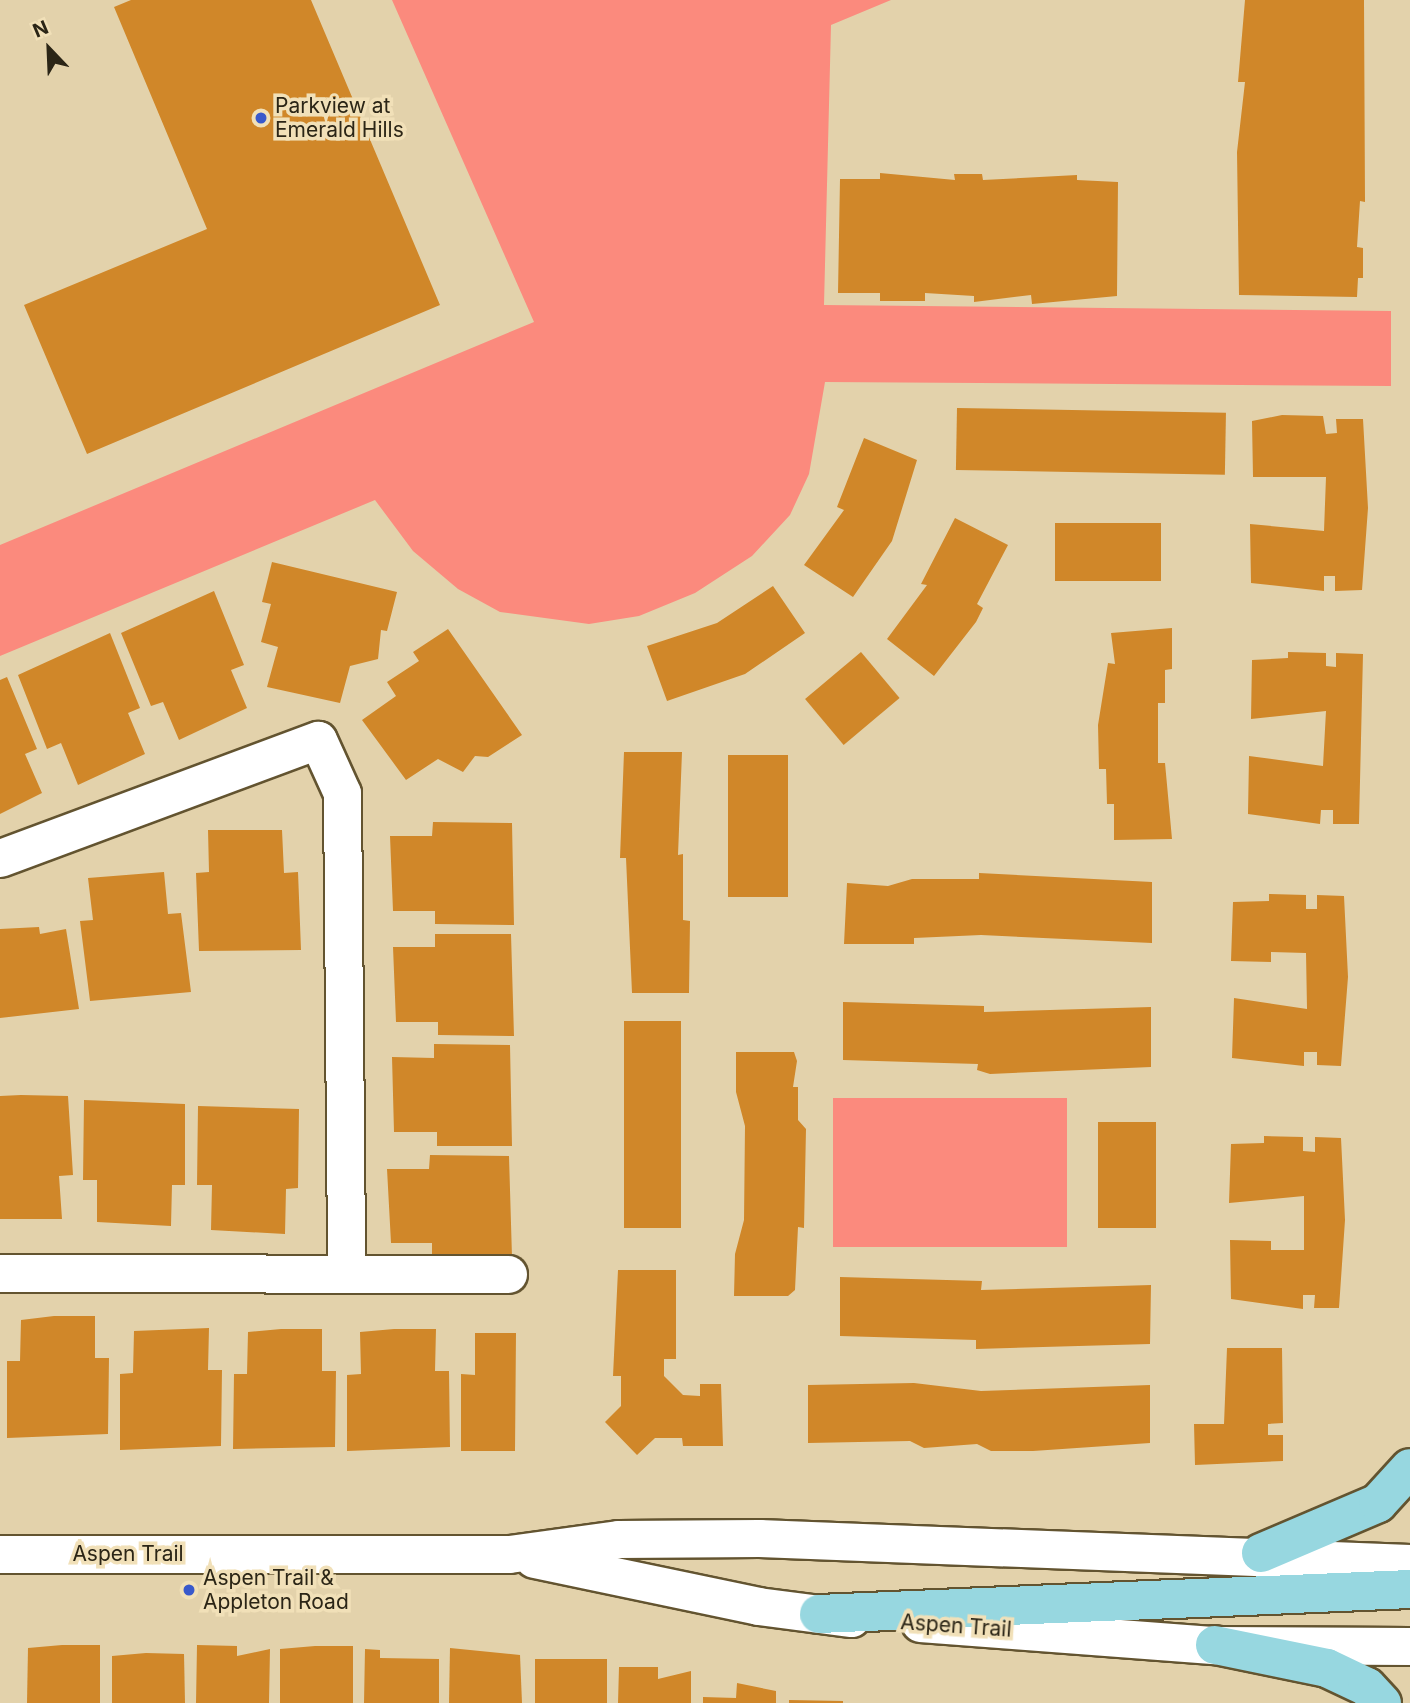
<!DOCTYPE html>
<style>
body{margin:0}
#map{position:relative;width:1410px;height:1703px;overflow:hidden;background:#e3d2ab;font-family:Inter,sans-serif}
div>[style]{position:absolute}
.green>*{inset:0;background:#fb8a7d;transform-origin:0 0}
.building>*{inset:0;background:#d08729;transform-origin:0 0}
.roads{filter:drop-shadow(2px 0 #635430) drop-shadow(-2px 0 #635430) drop-shadow(0 2px #635430) drop-shadow(0 -2px #635430)}
.minor>*{height:37px;margin:-18.5px;padding:0 18.5px;transform-origin:18.5px;border-radius:18.5px;background:#fff}
.major>*{height:38px;margin:-19px;padding:0 19px;transform-origin:19px;border-radius:19px;background:#97d7e0}
.dots>*{width:19px;height:19px;translate:-50% -50%;box-sizing:border-box;border:4px solid #f1e0b8;border-radius:50%}
span{translate:-50% -50%;white-space:nowrap;text-align:center;line-height:1.15;-webkit-text-stroke:7px #f1e0b8;paint-order:stroke}
.poi-label{font-size:21px;color:#2b2516}
.left{translate:0 -50%;text-align:left}
.street-label{font-size:21px;color:#2b2516}
.north{position:absolute;left:14px;top:14px;width:70px;height:70px;-webkit-text-stroke:5px #f1e0b8;paint-order:stroke;rotate:337deg;font-size:19px;font-weight:700;line-height:28px;text-align:center;color:#2b2516}
.north::after{content:'';display:block;margin:auto;width:24px;height:32px;background:#2b2516;clip-path:polygon(50% 0,100% 100%,50% 72%,0 100%)}
</style>
<div id="map">
<div class="green">
<i style="clip-path:polygon(392px 0,891px 0,831px 25px,824px 305px,1391px 311px,1391px 386px,825px 382px,809px 474px,790px 515px,752px 556px,695px 593px,639px 616px,589px 624px,500px 612px,458px 589px,413px 551px,375px 500px,0 656px,0 545px,534px 322px)"></i>
<i style="left:833px;top:1098px;width:234px;height:149px"></i>
</div>
<div class="building">
<i style="clip-path:polygon(131px 0,311px 0,440px 305px,87px 454px,24px 305px,207px 229px,114px 7px)"></i>
<i style="clip-path:polygon(1245px 0,1364px 0,1365px 202px,1360px 201px,1357px 247px,1363px 248px,1363px 278px,1358px 278px,1357px 297px,1239px 295px,1237px 152px,1245px 82px,1238px 82px)"></i>
<i style="clip-path:polygon(880px 173px,955px 180px,954px 174px,982px 174px,983px 180px,1077px 175px,1077px 180px,1118px 182px,1117px 296px,1032px 304px,1031px 295px,974px 302px,974px 296px,925px 293px,925px 301px,880px 301px,880px 293px,838px 293px,840px 179px,880px 179px)"></i>
<i style="left:957px;top:408px;width:269px;height:62px;rotate:1deg"></i>
<i style="clip-path:polygon(1282px 415px,1323px 416px,1326px 434px,1337px 433px,1336px 419px,1363px 419px,1368px 508px,1362px 590px,1335px 591px,1335px 576px,1324px 576px,1324px 591px,1251px 583px,1250px 524px,1324px 531px,1326px 477px,1253px 477px,1252px 421px)"></i>
<i style="clip-path:polygon(864px 438px,917px 460px,892px 541px,853px 597px,804px 565px,844px 510px,837px 507px)"></i>
<i style="clip-path:polygon(955px 518px,1008px 545px,977px 604px,983px 608px,976px 622px,934px 676px,887px 639px,927px 585px,921px 584px)"></i>
<i style="left:1055px;top:523px;width:106px;height:58px"></i>
<i style="clip-path:polygon(272px 562px,397px 592px,387px 631px,381px 630px,378px 659px,350px 666px,340px 703px,267px 687px,278px 647px,261px 642px,271px 604px,262px 602px)"></i>
<i style="clip-path:polygon(773px 586px,805px 633px,745px 674px,667px 701px,647px 646px,717px 623px)"></i>
<i style="clip-path:polygon(214px 591px,244px 665px,231px 670px,247px 708px,179px 740px,163px 702px,151px 706px,121px 633px)"></i>
<i style="clip-path:polygon(1172px 628px,1172px 669px,1165px 670px,1165px 703px,1158px 703px,1158px 763px,1165px 763px,1172px 839px,1114px 840px,1114px 804px,1107px 804px,1106px 769px,1099px 769px,1098px 725px,1108px 663px,1115px 664px,1111px 633px)"></i>
<i style="clip-path:polygon(448px 629px,522px 735px,488px 757px,475px 756px,463px 772px,438px 759px,406px 780px,362px 720px,396px 696px,387px 682px,419px 661px,413px 652px)"></i>
<i style="clip-path:polygon(110px 633px,140px 708px,128px 713px,145px 754px,78px 785px,61px 743px,47px 749px,18px 675px)"></i>
<i style="left:861px;top:652px;width:60px;height:73px;rotate:50deg"></i>
<i style="clip-path:polygon(1288px 652px,1326px 653px,1326px 666px,1336px 667px,1336px 653px,1363px 654px,1359px 824px,1333px 824px,1333px 810px,1321px 810px,1320px 824px,1248px 814px,1249px 756px,1323px 766px,1326px 711px,1251px 719px,1252px 660px,1288px 658px)"></i>
<i style="clip-path:polygon(7px 677px,37px 749px,25px 754px,42px 793px,0 814px,0 680px)"></i>
<i style="clip-path:polygon(624px 752px,682px 752px,678px 855px,683px 854px,683px 920px,690px 921px,689px 993px,632px 993px,626px 858px,620px 858px)"></i>
<i style="left:728px;top:755px;width:60px;height:142px"></i>
<i style="clip-path:polygon(433px 822px,512px 823px,514px 925px,435px 924px,435px 911px,393px 911px,390px 836px,432px 836px)"></i>
<i style="clip-path:polygon(208px 830px,282px 830px,284px 873px,298px 872px,301px 950px,199px 951px,196px 873px,209px 872px)"></i>
<i style="clip-path:polygon(164px 872px,168px 914px,181px 913px,191px 992px,90px 1001px,80px 921px,93px 920px,88px 878px)"></i>
<i style="clip-path:polygon(979px 873px,1152px 882px,1152px 943px,981px 935px,914px 938px,914px 944px,844px 944px,847px 883px,888px 886px,912px 879px,979px 879px)"></i>
<i style="clip-path:polygon(1269px 894px,1306px 895px,1306px 909px,1317px 909px,1317px 895px,1344px 896px,1348px 977px,1341px 1066px,1317px 1065px,1317px 1052px,1304px 1052px,1304px 1066px,1232px 1058px,1234px 998px,1307px 1009px,1306px 953px,1271px 952px,1271px 962px,1231px 961px,1233px 902px,1269px 901px)"></i>
<i style="clip-path:polygon(39px 927px,40px 934px,66px 929px,79px 1009px,0 1018px,0 929px)"></i>
<i style="clip-path:polygon(435px 934px,511px 934px,514px 1036px,438px 1035px,438px 1022px,396px 1022px,393px 947px,435px 947px)"></i>
<i style="clip-path:polygon(843px 1002px,984px 1006px,984px 1012px,1151px 1007px,1151px 1067px,990px 1074px,977px 1070px,978px 1064px,843px 1060px)"></i>
<i style="left:624px;top:1021px;width:57px;height:207px"></i>
<i style="clip-path:polygon(434px 1044px,510px 1045px,512px 1146px,437px 1146px,437px 1132px,394px 1132px,392px 1057px,434px 1058px)"></i>
<i style="clip-path:polygon(736px 1052px,794px 1052px,797px 1061px,793px 1087px,798px 1087px,798px 1120px,806px 1129px,804px 1228px,798px 1227px,795px 1290px,788px 1296px,734px 1296px,735px 1254px,744px 1220px,745px 1126px,736px 1092px)"></i>
<i style="clip-path:polygon(21px 1095px,68px 1096px,73px 1175px,59px 1176px,62px 1219px,0 1219px,0 1096px)"></i>
<i style="clip-path:polygon(84px 1100px,185px 1104px,185px 1185px,172px 1185px,171px 1226px,97px 1222px,97px 1180px,83px 1180px)"></i>
<i style="clip-path:polygon(198px 1106px,299px 1109px,298px 1188px,286px 1189px,285px 1234px,211px 1230px,212px 1185px,197px 1185px)"></i>
<i style="left:1098px;top:1122px;width:58px;height:106px"></i>
<i style="clip-path:polygon(1264px 1136px,1303px 1137px,1303px 1151px,1315px 1152px,1315px 1137px,1341px 1138px,1345px 1220px,1339px 1308px,1314px 1308px,1315px 1295px,1303px 1295px,1303px 1309px,1231px 1299px,1230px 1240px,1271px 1241px,1271px 1250px,1304px 1250px,1304px 1196px,1229px 1203px,1231px 1144px,1264px 1143px)"></i>
<i style="clip-path:polygon(430px 1155px,509px 1156px,512px 1257px,432px 1257px,432px 1243px,391px 1243px,387px 1169px,429px 1169px)"></i>
<i style="clip-path:polygon(618px 1270px,676px 1270px,676px 1359px,664px 1359px,664px 1376px,683px 1395px,700px 1396px,700px 1384px,721px 1384px,723px 1446px,683px 1446px,682px 1438px,655px 1438px,637px 1455px,605px 1422px,621px 1406px,621px 1376px,613px 1376px)"></i>
<i style="clip-path:polygon(840px 1277px,982px 1281px,981px 1290px,1151px 1285px,1150px 1344px,976px 1349px,976px 1340px,840px 1336px)"></i>
<i style="clip-path:polygon(54px 1316px,95px 1316px,95px 1358px,109px 1358px,108px 1434px,7px 1438px,7px 1361px,20px 1361px,21px 1320px)"></i>
<i style="clip-path:polygon(209px 1328px,208px 1370px,222px 1370px,221px 1446px,120px 1450px,120px 1374px,133px 1373px,134px 1331px)"></i>
<i style="clip-path:polygon(281px 1329px,322px 1329px,322px 1371px,336px 1371px,335px 1447px,233px 1449px,234px 1374px,247px 1374px,248px 1332px)"></i>
<i style="clip-path:polygon(394px 1329px,436px 1329px,435px 1371px,449px 1371px,450px 1447px,347px 1451px,347px 1375px,361px 1374px,360px 1332px)"></i>
<i style="clip-path:polygon(475px 1333px,516px 1333px,515px 1451px,461px 1451px,461px 1374px,475px 1375px)"></i>
<i style="clip-path:polygon(1227px 1348px,1282px 1348px,1283px 1423px,1268px 1424px,1268px 1435px,1283px 1435px,1283px 1461px,1195px 1465px,1194px 1424px,1224px 1424px)"></i>
<i style="clip-path:polygon(914px 1383px,981px 1391px,1150px 1385px,1150px 1443px,1033px 1451px,991px 1451px,977px 1444px,924px 1448px,910px 1441px,808px 1443px,808px 1385px)"></i>
<i style="clip-path:polygon(62px 1645px,100px 1645px,100px 1703px,27px 1703px,28px 1648px)"></i>
<i style="clip-path:polygon(197px 1645px,237px 1646px,237px 1656px,270px 1649px,269px 1703px,196px 1703px)"></i>
<i style="clip-path:polygon(315px 1646px,353px 1646px,353px 1703px,280px 1703px,280px 1649px)"></i>
<i style="clip-path:polygon(450px 1648px,520px 1655px,522px 1703px,449px 1703px)"></i>
<i style="clip-path:polygon(365px 1649px,380px 1650px,380px 1658px,439px 1659px,439px 1703px,364px 1703px)"></i>
<i style="clip-path:polygon(146px 1653px,184px 1654px,185px 1703px,112px 1703px,112px 1656px)"></i>
<i style="left:607px;top:1659px;width:44px;height:72px;rotate:90deg"></i>
<i style="clip-path:polygon(619px 1667px,658px 1667px,658px 1679px,691px 1671px,691px 1703px,618px 1703px)"></i>
<i style="clip-path:polygon(737px 1683px,776px 1691px,776px 1703px,703px 1703px,703px 1697px,736px 1698px)"></i>
<i style="clip-path:polygon(789px 1700px,843px 1701px,843px 1703px,789px 1703px)"></i>
</div>
<div class="roads">
<div class="minor">
<i style="left:0;top:858px;width:339px;rotate:-20.4deg"></i>
<i style="left:318px;top:740px;width:58px;rotate:65.6deg"></i>
<i style="left:342px;top:793px;width:477px;rotate:89.5deg"></i>
<i style="left:0;top:1273px;width:508px;rotate:0.11deg"></i>
<i style="left:0;top:1554px;width:509px"></i>
<i style="left:509px;top:1554px;width:110px;rotate:-7.8deg"></i>
<i style="left:618px;top:1539px;width:141px;rotate:-0.4deg"></i>
<i style="left:759px;top:1538px;width:651px;rotate:2.2deg"></i>
<i style="left:534px;top:1559px;width:229px;rotate:11.8deg"></i>
<i style="left:758px;top:1606px;width:94px;rotate:7.4deg"></i>
<i style="left:920px;top:1623px;width:296px;rotate:4.3deg"></i>
<i style="left:1215px;top:1645px;width:195px;rotate:0.3deg"></i>
</div>
<div class="major">
<i style="left:1261px;top:1553px;width:127px;rotate:-23.1deg"></i>
<i style="left:1378px;top:1503px;width:47px;rotate:-47.6deg"></i>
<i style="left:819px;top:1614px;width:592px;rotate:-2.42deg"></i>
<i style="left:1215px;top:1645px;width:114px;rotate:11.6deg"></i>
<i style="left:1327px;top:1668px;width:44px;rotate:25.4deg"></i>
<i style="left:1367px;top:1687px;width:22px;rotate:47deg"></i>
</div>
</div>
<div class="dots">
<i style="left:261px;top:118px;background:#3959cb"></i>
<i style="left:189px;top:1590px;background:#3959cb"></i>
</div>
<div class="poi-label">
<span class="left" style="left:275px;top:118px">Parkview at<br>Emerald Hills</span>
<span class="left" style="left:203px;top:1590px">Aspen Trail &amp;<br>Appleton Road</span>
</div>
<div class="street-label">
<span style="left:128px;top:1554px">Aspen Trail</span>
<span style="left:956px;top:1626px;rotate:4deg">Aspen Trail</span>
</div>
<div class="north">N</div>
</div>
